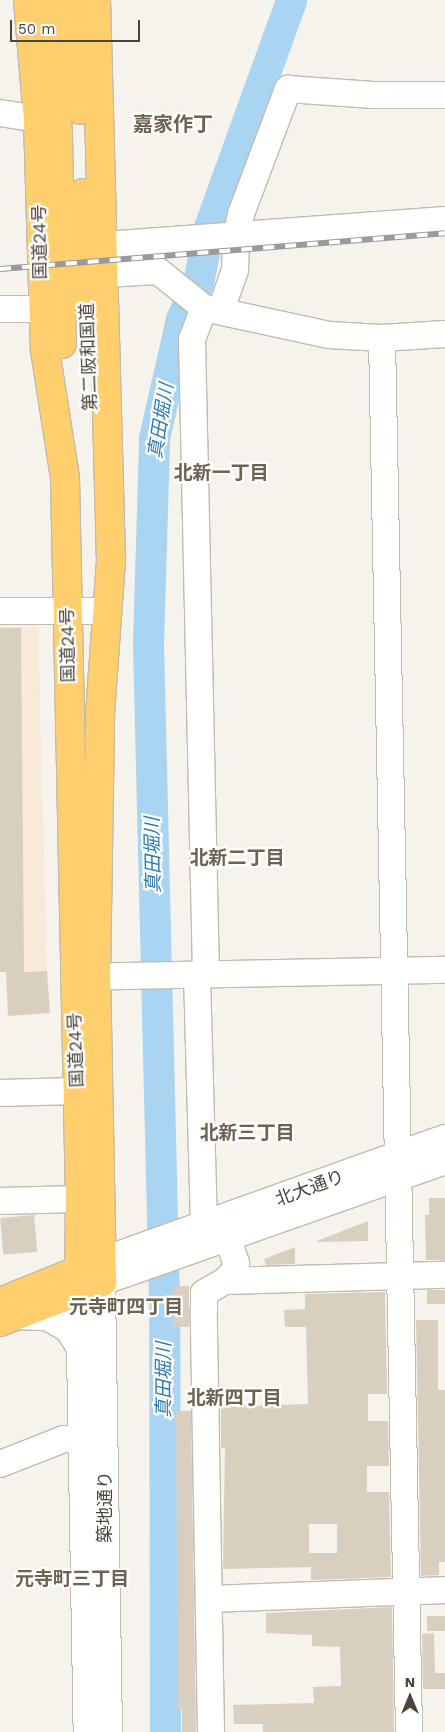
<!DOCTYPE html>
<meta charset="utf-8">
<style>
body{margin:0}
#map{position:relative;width:445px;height:1732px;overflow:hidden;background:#f6f3ec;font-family:"Work Sans","Noto Sans JP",sans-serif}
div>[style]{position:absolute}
.commercial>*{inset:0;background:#f7ead8}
.river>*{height:31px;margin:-15.5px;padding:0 15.5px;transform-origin:15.5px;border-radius:15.5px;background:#a9d4f2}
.building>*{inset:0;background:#d8cfc1;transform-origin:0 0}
.roads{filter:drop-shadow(1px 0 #c2bbae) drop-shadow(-1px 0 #c2bbae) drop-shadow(0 1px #c2bbae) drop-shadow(0 -1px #c2bbae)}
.minor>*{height:26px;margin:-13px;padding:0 13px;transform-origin:13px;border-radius:13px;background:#fff}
.highway>*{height:28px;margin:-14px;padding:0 14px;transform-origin:14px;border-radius:14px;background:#ffcf6e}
.rail>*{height:5.5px;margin-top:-2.75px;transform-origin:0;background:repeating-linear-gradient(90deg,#fff 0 11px,#9a9a9a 0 22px);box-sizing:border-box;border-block:1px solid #9a9a9a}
span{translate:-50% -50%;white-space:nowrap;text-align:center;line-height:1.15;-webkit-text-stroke:4.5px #fff;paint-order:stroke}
.street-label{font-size:18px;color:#4b4439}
.water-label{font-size:19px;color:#2e7ab2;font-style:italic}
.neighbourhood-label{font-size:19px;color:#6e6250;font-weight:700}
.quarter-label{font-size:20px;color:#6e6250;font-weight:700}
.north{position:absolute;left:385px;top:1672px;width:50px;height:50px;-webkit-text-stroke:4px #fff;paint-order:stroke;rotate:0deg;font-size:14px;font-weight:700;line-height:20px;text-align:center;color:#4b4439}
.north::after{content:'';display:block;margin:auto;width:18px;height:22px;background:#4b4439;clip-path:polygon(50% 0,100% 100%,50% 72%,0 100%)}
.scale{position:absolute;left:10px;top:20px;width:130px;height:22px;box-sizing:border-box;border:2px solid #4b4439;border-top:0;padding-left:6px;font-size:15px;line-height:18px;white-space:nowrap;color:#4b4439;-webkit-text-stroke:4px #fff;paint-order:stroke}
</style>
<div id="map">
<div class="commercial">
<i style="clip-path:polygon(0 626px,38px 628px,47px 971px,0 972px)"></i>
</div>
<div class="river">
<i style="left:165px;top:1732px;width:433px;rotate:-90.1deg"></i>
<i style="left:164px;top:1299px;width:654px;rotate:-91.4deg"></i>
<i style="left:148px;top:645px;width:207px;rotate:-88.3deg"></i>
<i style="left:154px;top:438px;width:122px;rotate:-77.2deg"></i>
<i style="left:181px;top:319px;width:40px;rotate:-65deg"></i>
<i style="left:198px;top:283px;width:57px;rotate:-78.9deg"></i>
<i style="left:209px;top:227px;width:241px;rotate:-70.1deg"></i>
</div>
<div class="building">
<i style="clip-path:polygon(0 628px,21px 628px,24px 972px,47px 971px,50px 1013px,8px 1016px,6px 972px,0 972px)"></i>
<i style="clip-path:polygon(429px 1198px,445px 1198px,445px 1260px,426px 1260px,425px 1215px,429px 1215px)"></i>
<i style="left:34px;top:1215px;width:37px;height:34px;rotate:85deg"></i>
<i style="clip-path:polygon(368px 1221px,368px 1241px,318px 1242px,317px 1241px)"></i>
<i style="clip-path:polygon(295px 1247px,295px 1264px,266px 1265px,264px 1259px)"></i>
<i style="left:173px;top:1286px;width:16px;height:41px"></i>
<i style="left:445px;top:1290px;width:14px;height:18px;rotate:90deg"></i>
<i style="clip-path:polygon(evenodd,385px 1292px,387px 1394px,368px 1394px,368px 1421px,388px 1421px,389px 1466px,367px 1466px,367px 1492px,389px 1492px,391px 1577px,311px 1580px,311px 1567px,223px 1569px,225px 1448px,221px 1448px,221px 1407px,308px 1404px,306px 1327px,285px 1327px,284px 1310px,305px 1309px,305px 1294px,385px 1292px,309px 1524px,337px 1524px,337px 1553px,309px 1553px,309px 1524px)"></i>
<i style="clip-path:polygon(416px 1320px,438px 1320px,438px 1390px,445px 1390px,445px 1562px,439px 1562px,439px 1575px,421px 1576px)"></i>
<i style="clip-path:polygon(176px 1411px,191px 1411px,196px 1732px,182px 1732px,182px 1709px,178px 1709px)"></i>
<i style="clip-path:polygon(392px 1607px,394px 1732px,263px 1732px,263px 1724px,234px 1724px,233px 1705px,314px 1703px,313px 1687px,341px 1686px,340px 1647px,312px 1646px,312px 1635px,266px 1633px,266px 1613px)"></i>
<i style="left:427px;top:1616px;width:18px;height:15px"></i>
<i style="clip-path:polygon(434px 1633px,435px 1673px,445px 1673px,445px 1689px,423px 1689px,422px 1634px)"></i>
</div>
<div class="roads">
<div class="minor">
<i style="left:0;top:113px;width:38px;rotate:9deg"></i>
<i style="left:105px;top:245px;width:341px;rotate:-4.2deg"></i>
<i style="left:105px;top:274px;width:53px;rotate:-3.2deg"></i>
<i style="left:158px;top:271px;width:59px;rotate:38.8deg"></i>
<i style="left:204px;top:308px;width:128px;rotate:12.2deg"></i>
<i style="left:329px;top:335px;width:53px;rotate:3.2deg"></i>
<i style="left:382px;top:338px;width:63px;rotate:-3.6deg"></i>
<i style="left:204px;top:308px;width:33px;rotate:111deg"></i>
<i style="left:192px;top:339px;width:635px;rotate:88.74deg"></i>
<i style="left:0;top:309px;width:42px"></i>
<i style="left:221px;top:310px;width:42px;rotate:-70.7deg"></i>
<i style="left:235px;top:270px;width:32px;rotate:-88deg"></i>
<i style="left:236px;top:238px;width:25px;rotate:-78deg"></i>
<i style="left:241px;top:214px;width:134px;rotate:-69.4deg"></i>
<i style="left:288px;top:89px;width:85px;rotate:4deg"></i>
<i style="left:373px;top:95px;width:72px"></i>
<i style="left:382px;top:338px;width:1394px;rotate:88.89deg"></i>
<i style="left:0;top:611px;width:107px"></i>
<i style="left:197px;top:975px;width:252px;rotate:88.4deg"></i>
<i style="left:74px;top:977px;width:371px;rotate:-1.1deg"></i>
<i style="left:0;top:1093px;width:77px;rotate:-1.5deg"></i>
<i style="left:0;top:1201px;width:80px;rotate:-1.4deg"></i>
<i style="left:101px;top:1261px;width:365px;rotate:-19.7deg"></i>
<i style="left:225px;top:1281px;width:220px;rotate:-1.6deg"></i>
<i style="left:79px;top:1292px;width:440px;rotate:89deg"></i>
<i style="left:14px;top:1316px;width:33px;rotate:2deg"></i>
<i style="left:47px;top:1317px;width:24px;rotate:30deg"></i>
<i style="left:68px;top:1329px;width:25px;rotate:58deg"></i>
<i style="left:0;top:1464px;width:69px;rotate:-21.3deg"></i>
<i style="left:64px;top:1439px;width:19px"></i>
<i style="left:210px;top:1599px;width:235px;rotate:-2.2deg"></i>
<i style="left:109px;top:1732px;width:450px;rotate:-90.9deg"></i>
<i style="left:102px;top:1282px;width:364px;rotate:-19.4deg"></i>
<i style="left:211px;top:1732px;width:422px;rotate:-91deg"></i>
<i style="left:204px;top:1310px;width:17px;rotate:-90deg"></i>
<i style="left:204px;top:1293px;width:24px;rotate:-30deg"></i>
<i style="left:225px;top:1281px;width:13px;rotate:-45deg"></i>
<i style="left:234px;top:1272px;width:9px;rotate:-77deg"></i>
<i style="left:236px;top:1263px;width:25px;rotate:-108deg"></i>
</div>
<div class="highway">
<i style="left:28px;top:0;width:119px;rotate:85.2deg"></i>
<i style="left:38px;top:119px;width:231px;rotate:88.3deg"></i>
<i style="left:45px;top:350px;width:130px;rotate:81.1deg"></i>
<i style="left:65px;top:478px;width:721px;rotate:88.81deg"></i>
<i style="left:80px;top:1199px;width:93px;rotate:90.6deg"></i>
<i style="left:49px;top:0;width:137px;rotate:86.2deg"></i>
<i style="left:58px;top:137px;width:207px;rotate:88.9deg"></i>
<i style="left:73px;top:0;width:110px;rotate:86.4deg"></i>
<i style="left:83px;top:193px;width:109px;rotate:87.9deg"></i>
<i style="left:0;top:1302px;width:101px;rotate:-22deg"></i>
<i style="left:0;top:1322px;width:110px;rotate:-21.4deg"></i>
<i style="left:102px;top:1282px;width:305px;rotate:-91.1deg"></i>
<i style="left:96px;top:977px;width:263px;rotate:-89.1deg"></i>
<i style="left:100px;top:714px;width:153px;rotate:-85.9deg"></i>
<i style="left:111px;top:561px;width:561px;rotate:-91.53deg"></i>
</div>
</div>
<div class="rail">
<i style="left:0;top:269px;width:446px;rotate:-4.6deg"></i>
</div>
<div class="street-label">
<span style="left:40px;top:242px;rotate:-91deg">国道24号</span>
<span style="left:89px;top:357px;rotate:-92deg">第二阪和国道</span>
<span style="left:68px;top:645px;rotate:-91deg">国道24号</span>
<span style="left:76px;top:1050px;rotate:-92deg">国道24号</span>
<span style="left:310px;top:1188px;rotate:-20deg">北大通り</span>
<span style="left:105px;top:1507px;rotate:-90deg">築地通り</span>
</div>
<div class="water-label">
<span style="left:161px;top:421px;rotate:-81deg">真田堀川</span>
<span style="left:153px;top:855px;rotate:-91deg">真田堀川</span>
<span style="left:164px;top:1380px;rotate:-90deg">真田堀川</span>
</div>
<div class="neighbourhood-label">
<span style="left:221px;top:473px">北新一丁目</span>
<span style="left:237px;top:858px">北新二丁目</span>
<span style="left:247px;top:1133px">北新三丁目</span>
<span style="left:126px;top:1307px">元寺町四丁目</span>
<span style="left:234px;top:1398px">北新四丁目</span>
<span style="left:72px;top:1579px">元寺町三丁目</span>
</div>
<div class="quarter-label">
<span style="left:173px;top:124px">嘉家作丁</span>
</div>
<div class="north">N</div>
<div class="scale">50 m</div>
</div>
